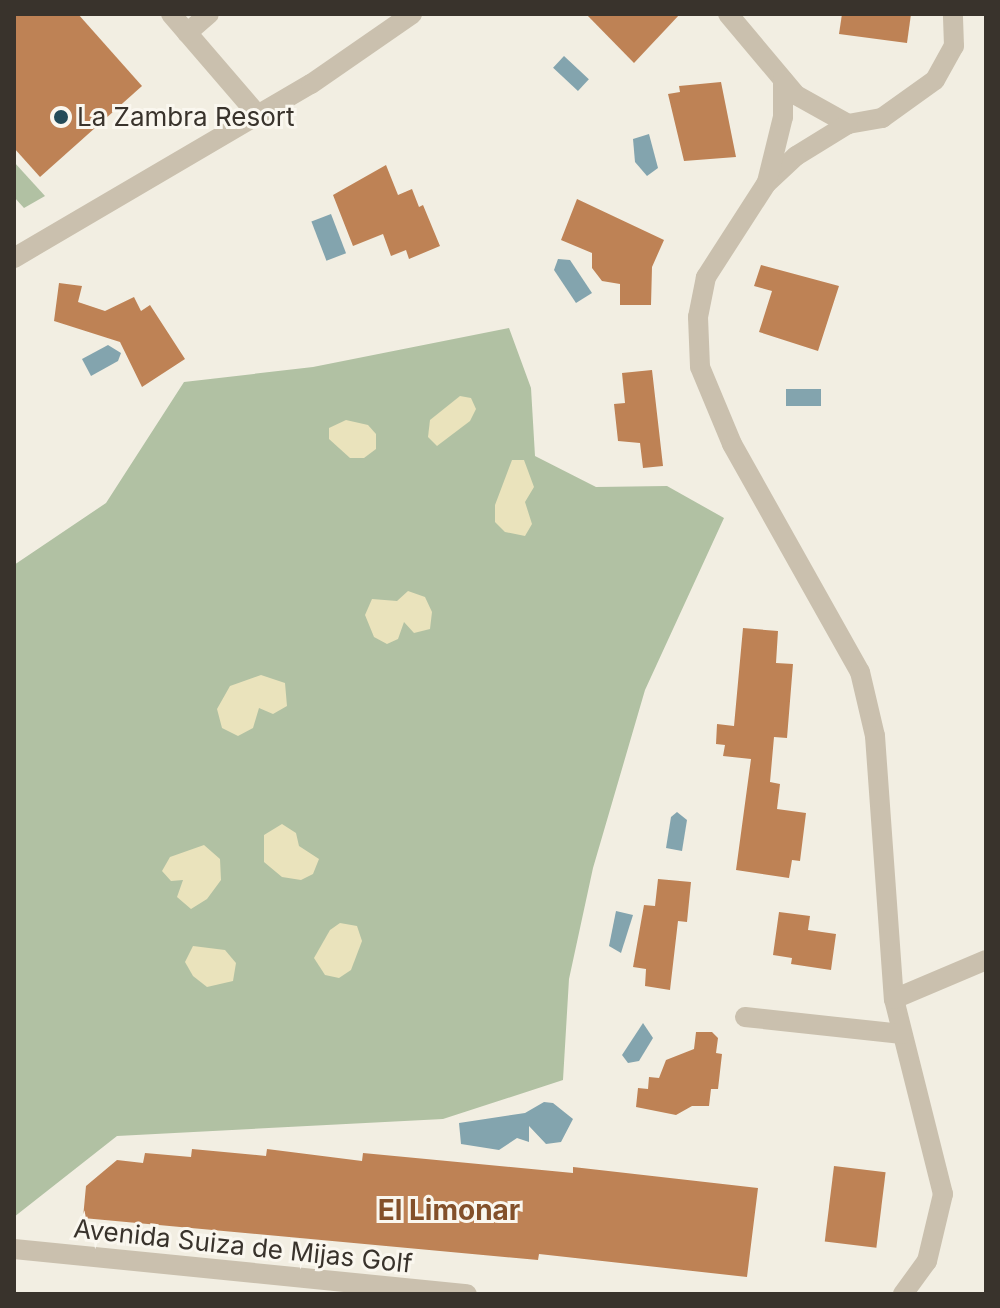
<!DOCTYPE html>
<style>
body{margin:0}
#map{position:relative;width:1000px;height:1308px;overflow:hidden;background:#f2eee2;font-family:Inter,sans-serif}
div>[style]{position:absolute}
.green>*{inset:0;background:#b1c1a3}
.sand>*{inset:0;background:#eae3bc}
.water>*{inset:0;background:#83a4ae;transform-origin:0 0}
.building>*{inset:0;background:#be8255;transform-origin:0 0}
.minor>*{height:20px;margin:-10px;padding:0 10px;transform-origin:10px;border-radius:10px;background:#cac0ae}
.dots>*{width:22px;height:22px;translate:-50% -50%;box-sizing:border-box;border:4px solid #faf7ef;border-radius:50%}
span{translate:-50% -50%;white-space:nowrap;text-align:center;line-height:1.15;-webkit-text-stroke:6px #faf7ef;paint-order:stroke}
.poi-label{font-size:26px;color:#39332c}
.left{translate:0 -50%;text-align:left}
.street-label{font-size:26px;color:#39332c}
.neighbourhood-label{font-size:28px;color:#83502a;font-weight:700}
.frame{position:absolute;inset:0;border:16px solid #39332c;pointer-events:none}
</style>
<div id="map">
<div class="green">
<i style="clip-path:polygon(14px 162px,45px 196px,24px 208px,14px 197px)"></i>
<i style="clip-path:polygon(509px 328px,531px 388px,535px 456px,596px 487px,667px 486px,724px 518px,645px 690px,593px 868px,569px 979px,563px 1080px,443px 1119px,117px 1136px,14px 1217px,14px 565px,106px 503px,184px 382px,313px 367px)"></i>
</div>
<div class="sand">
<i style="clip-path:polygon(460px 396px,471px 398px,476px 409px,470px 421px,437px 446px,428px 437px,430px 420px)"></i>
<i style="clip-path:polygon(346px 420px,368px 425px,376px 434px,376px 449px,364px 458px,350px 458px,329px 439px,329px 428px)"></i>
<i style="clip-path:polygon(512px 460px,524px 460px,534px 487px,525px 502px,532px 524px,525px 536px,505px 532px,495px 522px,495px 505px)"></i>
<i style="clip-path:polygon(408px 591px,425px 597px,432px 612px,430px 629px,414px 633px,404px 622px,398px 639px,387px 644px,374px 637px,365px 615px,372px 599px,397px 601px)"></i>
<i style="clip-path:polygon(261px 675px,285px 683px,287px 706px,273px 714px,259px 708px,253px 728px,238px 736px,222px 728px,217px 709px,230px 686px)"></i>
<i style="clip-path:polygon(282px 824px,296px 833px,299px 846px,319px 859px,313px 874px,301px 880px,282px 877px,264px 862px,264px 835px)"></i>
<i style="clip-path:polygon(204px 845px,220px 859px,221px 880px,207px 899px,191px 909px,177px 897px,183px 880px,171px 881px,162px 871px,170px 857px)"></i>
<i style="clip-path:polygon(340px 923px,357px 926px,362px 941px,351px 970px,339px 978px,325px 975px,314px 958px,330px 930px)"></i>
<i style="clip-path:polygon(193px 946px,225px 950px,236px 963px,233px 981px,207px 987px,193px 976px,185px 962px)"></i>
</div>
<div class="water">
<i style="left:564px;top:56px;width:34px;height:16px;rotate:43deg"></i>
<i style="clip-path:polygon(649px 134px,658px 168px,647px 176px,635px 162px,633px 139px)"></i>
<i style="left:331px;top:214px;width:42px;height:21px;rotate:69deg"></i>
<i style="clip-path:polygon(558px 259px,570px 260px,592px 293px,576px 303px,554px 270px)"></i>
<i style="clip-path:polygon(108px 345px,121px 353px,118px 361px,91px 376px,82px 359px)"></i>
<i style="left:821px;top:389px;width:17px;height:35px;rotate:90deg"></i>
<i style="clip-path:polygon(677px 812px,687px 820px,682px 851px,666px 848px,671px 817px)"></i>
<i style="clip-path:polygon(616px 911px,633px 915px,621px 953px,609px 946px)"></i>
<i style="clip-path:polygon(643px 1023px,653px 1038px,639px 1061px,628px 1063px,622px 1055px)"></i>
<i style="clip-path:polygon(544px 1102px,553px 1103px,573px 1119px,561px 1142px,546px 1144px,529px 1126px,529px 1142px,517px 1138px,499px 1150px,461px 1144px,459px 1123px,525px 1113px)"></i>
</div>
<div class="building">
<i style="clip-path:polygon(14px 14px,78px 14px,142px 86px,40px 177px,14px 148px)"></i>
<i style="clip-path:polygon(586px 14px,680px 14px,634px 63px)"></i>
<i style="clip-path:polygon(842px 14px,911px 14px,907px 43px,839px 34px)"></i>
<i style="clip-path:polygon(721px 82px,736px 157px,684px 161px,668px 94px,680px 92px,679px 86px)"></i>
<i style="clip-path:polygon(386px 165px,398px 195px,412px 189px,419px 207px,423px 205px,440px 246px,409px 259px,406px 250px,391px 256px,383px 234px,353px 246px,333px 195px)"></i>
<i style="clip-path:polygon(577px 199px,664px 240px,652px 267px,651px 305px,620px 305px,620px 284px,602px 281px,592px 268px,592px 253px,561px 240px)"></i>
<i style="clip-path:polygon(761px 265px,839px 286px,818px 351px,759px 332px,772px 291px,754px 286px)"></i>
<i style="clip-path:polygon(59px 283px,82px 286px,78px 302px,105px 311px,134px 297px,141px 311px,150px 305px,185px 359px,142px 387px,120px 342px,54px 321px)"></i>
<i style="clip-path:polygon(652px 370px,663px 466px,643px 468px,640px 443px,618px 441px,614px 404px,625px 403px,622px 373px)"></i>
<i style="clip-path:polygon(743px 628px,778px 631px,776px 663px,793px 664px,787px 738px,774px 737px,770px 782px,780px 784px,777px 809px,806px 813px,800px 861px,792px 860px,789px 878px,736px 870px,751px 759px,723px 756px,725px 745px,716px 744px,717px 724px,734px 726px)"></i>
<i style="clip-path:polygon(658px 879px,691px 882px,687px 922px,678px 921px,670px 990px,645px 986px,646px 969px,633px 967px,644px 905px,655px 906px)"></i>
<i style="clip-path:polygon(779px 912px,810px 916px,808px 930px,836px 934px,831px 970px,791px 964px,792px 958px,773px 955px)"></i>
<i style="clip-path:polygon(696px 1032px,712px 1032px,718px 1038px,716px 1053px,722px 1054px,718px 1089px,711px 1089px,709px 1106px,692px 1106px,676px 1115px,636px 1107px,638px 1088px,648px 1089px,649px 1077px,659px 1078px,666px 1060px,694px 1049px)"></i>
<i style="clip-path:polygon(192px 1149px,266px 1156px,267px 1149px,362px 1161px,363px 1153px,573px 1173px,573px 1167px,758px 1188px,747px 1277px,539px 1254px,538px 1260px,83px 1218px,86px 1186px,117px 1160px,143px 1163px,145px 1153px,191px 1157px)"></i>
<i style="left:834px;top:1166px;width:52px;height:76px;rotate:7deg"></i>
</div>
<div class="minor">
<i style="left:171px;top:14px;width:133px;rotate:49.3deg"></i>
<i style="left:728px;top:14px;width:106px;rotate:50deg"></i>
<i style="left:796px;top:95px;width:60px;rotate:29.1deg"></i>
<i style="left:848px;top:124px;width:35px;rotate:-10deg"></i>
<i style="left:882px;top:118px;width:65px;rotate:-35.6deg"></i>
<i style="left:935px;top:80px;width:39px;rotate:-61deg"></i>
<i style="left:954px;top:46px;width:32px;rotate:-92deg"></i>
<i style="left:187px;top:33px;width:29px;rotate:-41deg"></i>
<i style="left:848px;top:124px;width:61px;rotate:148.4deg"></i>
<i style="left:796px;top:156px;width:41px;rotate:137deg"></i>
<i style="left:766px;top:184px;width:111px;rotate:122.8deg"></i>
<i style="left:706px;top:277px;width:41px;rotate:101.3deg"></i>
<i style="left:698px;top:317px;width:50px;rotate:87.7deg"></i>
<i style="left:700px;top:367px;width:83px;rotate:67.4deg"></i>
<i style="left:732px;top:444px;width:261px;rotate:60.7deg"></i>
<i style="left:860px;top:672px;width:66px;rotate:76.8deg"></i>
<i style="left:875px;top:736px;width:264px;rotate:85.9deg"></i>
<i style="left:894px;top:999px;width:201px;rotate:75.9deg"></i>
<i style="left:943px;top:1194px;width:69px;rotate:103.4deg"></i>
<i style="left:927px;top:1261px;width:41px;rotate:126deg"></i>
<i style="left:767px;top:182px;width:67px;rotate:-76.2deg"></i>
<i style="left:783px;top:117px;width:37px;rotate:-90deg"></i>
<i style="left:14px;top:258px;width:344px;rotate:-30.4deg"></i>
<i style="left:311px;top:84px;width:123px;rotate:-34.7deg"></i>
<i style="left:894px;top:999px;width:100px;rotate:-23deg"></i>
<i style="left:745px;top:1017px;width:158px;rotate:6.2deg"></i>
<i style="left:14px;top:1249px;width:455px;rotate:5.7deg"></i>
</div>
<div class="dots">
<i style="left:61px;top:117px;background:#244b58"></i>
</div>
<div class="poi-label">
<span class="left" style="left:77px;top:117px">La Zambra Resort</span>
</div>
<div class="street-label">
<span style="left:243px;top:1246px;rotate:6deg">Avenida Suiza de Mijas Golf</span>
</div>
<div class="neighbourhood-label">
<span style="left:449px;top:1210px">El Limonar</span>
</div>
<div class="frame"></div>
</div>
